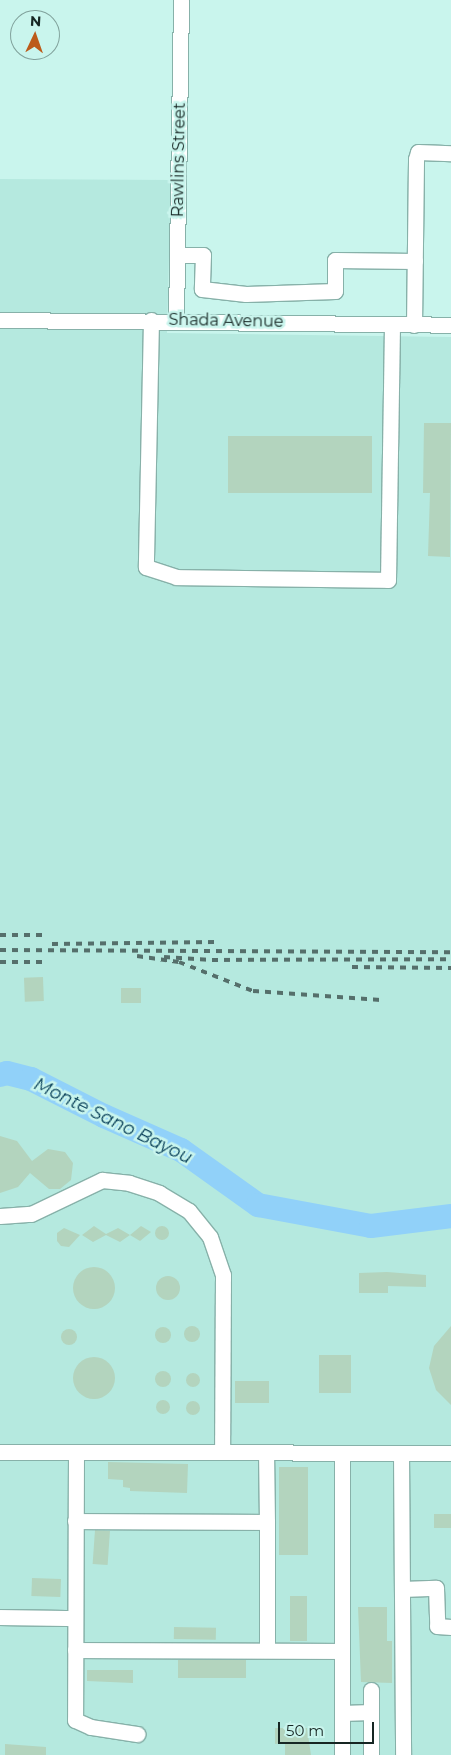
<!DOCTYPE html>
<style>
body{margin:0}
#map{position:relative;width:451px;height:1755px;overflow:hidden;background:#c9f5ed;font-family:Montserrat,sans-serif}
div>[style]{position:absolute}
.built>*{inset:0;background:#b5e9df}
.river>*{height:24px;margin:-12px;padding:0 12px;transform-origin:12px;border-radius:12px;background:#91d1f9}
.building>*{inset:0;background:#b3d4be;transform-origin:0 0}
.round{border-radius:50%}
.roads{filter:drop-shadow(1px 0 #87b1a9) drop-shadow(-1px 0 #87b1a9) drop-shadow(0 1px #87b1a9) drop-shadow(0 -1px #87b1a9)}
.minor>*{height:15px;margin:-7.5px;padding:0 7.5px;transform-origin:7.5px;border-radius:7.5px;background:#fff}
.rail>*{height:4px;margin-top:-2px;transform-origin:0;background:repeating-linear-gradient(90deg,#556f6b 0 6px,transparent 0 12px)}
span{translate:-50% -50%;white-space:nowrap;text-align:center;line-height:1.15;-webkit-text-stroke:5px #c9f5ed;paint-order:stroke}
.street-label{font-size:16px;color:#162623}
.water-label{font-size:18px;color:#053c56;font-style:italic}
.north{position:absolute;left:10px;top:10px;width:50px;height:50px;box-sizing:border-box;background:#c9f5ed;border:1px solid #81a29c;border-radius:50%;rotate:3deg;font-size:14px;font-weight:700;line-height:20px;text-align:center;color:#162623}
.north::after{content:'';display:block;margin:auto;width:18px;height:22px;background:#bc5b1a;clip-path:polygon(50% 0,100% 100%,50% 72%,0 100%)}
.scale{position:absolute;left:278px;top:1722px;width:96px;height:22px;box-sizing:border-box;border:2px solid #162623;border-top:0;padding-left:6px;font-size:15px;line-height:18px;white-space:nowrap;color:#162623;-webkit-text-stroke:4px #c9f5ed;paint-order:stroke}
</style>
<div id="map">
<div class="built">
<i style="clip-path:polygon(0 179px,171px 180px,167px 333px,451px 337px,451px 1755px,0 1755px)"></i>
</div>
<div class="river">
<i style="left:0;top:1075px;width:7px;rotate:-16deg"></i>
<i style="left:7px;top:1073px;width:25px;rotate:14deg"></i>
<i style="left:31px;top:1079px;width:82px;rotate:26.9deg"></i>
<i style="left:104px;top:1116px;width:84px;rotate:23.8deg"></i>
<i style="left:181px;top:1150px;width:95px;rotate:35.5deg"></i>
<i style="left:258px;top:1205px;width:115px;rotate:10.5deg"></i>
<i style="left:371px;top:1226px;width:81px;rotate:-7.1deg"></i>
</div>
<div class="building">
<i style="clip-path:polygon(424px 423px,451px 423px,450px 557px,428px 556px,430px 493px,423px 493px)"></i>
<i style="left:228px;top:436px;width:144px;height:57px"></i>
<i style="left:43px;top:977px;width:24px;height:19px;rotate:88deg"></i>
<i style="left:121px;top:988px;width:20px;height:15px"></i>
<i style="clip-path:polygon(0 1136px,17px 1141px,32px 1161px,48px 1149px,65px 1152px,73px 1163px,71px 1180px,60px 1189px,49px 1189px,30px 1173px,18px 1187px,0 1193px)"></i>
<i class="round" style="left:155px;top:1226px;width:14px;height:14px"></i>
<i style="clip-path:polygon(94px 1226px,106px 1234px,118px 1228px,130px 1235px,120px 1242px,106px 1235px,93px 1242px,82px 1235px)"></i>
<i style="clip-path:polygon(141px 1226px,151px 1232px,140px 1241px,130px 1235px)"></i>
<i style="clip-path:polygon(64px 1228px,80px 1235px,69px 1247px,61px 1246px,57px 1241px,57px 1233px)"></i>
<i class="round" style="left:73px;top:1267px;width:42px;height:42px"></i>
<i style="clip-path:polygon(387px 1272px,426px 1275px,426px 1287px,388px 1286px,388px 1293px,359px 1293px,359px 1273px)"></i>
<i class="round" style="left:156px;top:1276px;width:24px;height:24px"></i>
<i style="clip-path:polygon(451px 1326px,451px 1405px,436px 1390px,429px 1368px,434px 1346px)"></i>
<i class="round" style="left:184px;top:1326px;width:16px;height:16px"></i>
<i class="round" style="left:155px;top:1327px;width:16px;height:16px"></i>
<i class="round" style="left:61px;top:1329px;width:16px;height:16px"></i>
<i style="left:319px;top:1355px;width:32px;height:38px"></i>
<i class="round" style="left:73px;top:1357px;width:42px;height:42px"></i>
<i class="round" style="left:155px;top:1371px;width:16px;height:16px"></i>
<i class="round" style="left:186px;top:1373px;width:14px;height:14px"></i>
<i style="left:235px;top:1381px;width:34px;height:22px"></i>
<i class="round" style="left:156px;top:1400px;width:14px;height:14px"></i>
<i class="round" style="left:186px;top:1401px;width:14px;height:14px"></i>
<i style="clip-path:polygon(108px 1462px,188px 1464px,187px 1493px,130px 1491px,130px 1488px,123px 1487px,123px 1480px,108px 1479px)"></i>
<i style="left:279px;top:1467px;width:29px;height:88px"></i>
<i style="left:434px;top:1514px;width:17px;height:14px"></i>
<i style="left:95px;top:1530px;width:15px;height:34px;rotate:4deg"></i>
<i style="left:32px;top:1578px;width:29px;height:18px;rotate:2deg"></i>
<i style="left:290px;top:1596px;width:17px;height:45px"></i>
<i style="clip-path:polygon(358px 1607px,387px 1607px,387px 1641px,392px 1641px,392px 1683px,361px 1682px)"></i>
<i style="left:174px;top:1627px;width:42px;height:12px;rotate:1deg"></i>
<i style="left:178px;top:1660px;width:68px;height:18px"></i>
<i style="clip-path:polygon(87px 1670px,133px 1670px,133px 1683px,87px 1681px)"></i>
<i style="clip-path:polygon(275px 1728px,307px 1728px,311px 1755px,285px 1755px,285px 1743px,275px 1744px)"></i>
<i style="clip-path:polygon(5px 1744px,46px 1747px,46px 1755px,5px 1755px)"></i>
</div>
<div class="roads">
<div class="minor">
<i style="left:177px;top:255px;width:26px"></i>
<i style="left:203px;top:255px;width:34px;rotate:92deg"></i>
<i style="left:202px;top:289px;width:44px;rotate:6.5deg"></i>
<i style="left:246px;top:294px;width:89px;rotate:-1.9deg"></i>
<i style="left:335px;top:291px;width:31px;rotate:-90deg"></i>
<i style="left:335px;top:260px;width:80px;rotate:0.7deg"></i>
<i style="left:0;top:320px;width:451px;rotate:0.6deg"></i>
<i style="left:151px;top:320px;width:247px;rotate:91.2deg"></i>
<i style="left:146px;top:567px;width:32px;rotate:18deg"></i>
<i style="left:176px;top:577px;width:212px;rotate:0.8deg"></i>
<i style="left:388px;top:580px;width:256px;rotate:-89.1deg"></i>
<i style="left:176px;top:320px;width:320px;rotate:-89.1deg"></i>
<i style="left:414px;top:325px;width:166px;rotate:-89.3deg"></i>
<i style="left:416px;top:159px;width:7px;rotate:-74deg"></i>
<i style="left:418px;top:152px;width:33px;rotate:2deg"></i>
<i style="left:0;top:1216px;width:31px;rotate:-4deg"></i>
<i style="left:31px;top:1214px;width:79px;rotate:-25.6deg"></i>
<i style="left:102px;top:1180px;width:27px;rotate:6deg"></i>
<i style="left:129px;top:1183px;width:32px;rotate:18deg"></i>
<i style="left:159px;top:1193px;width:35px;rotate:31deg"></i>
<i style="left:189px;top:1211px;width:33px;rotate:51deg"></i>
<i style="left:210px;top:1237px;width:40px;rotate:71.1deg"></i>
<i style="left:223px;top:1275px;width:177px;rotate:90.3deg"></i>
<i style="left:0;top:1452px;width:451px;rotate:0.1deg"></i>
<i style="left:76px;top:1452px;width:268px;rotate:90.2deg"></i>
<i style="left:75px;top:1720px;width:17px;rotate:24deg"></i>
<i style="left:91px;top:1727px;width:47px;rotate:8.7deg"></i>
<i style="left:401px;top:1453px;width:302px;rotate:89.6deg"></i>
<i style="left:75px;top:1521px;width:192px;rotate:0.3deg"></i>
<i style="left:267px;top:1522px;width:70px;rotate:-90.8deg"></i>
<i style="left:267px;top:1522px;width:128px;rotate:90deg"></i>
<i style="left:402px;top:1589px;width:34px;rotate:-2deg"></i>
<i style="left:436px;top:1588px;width:38px;rotate:88deg"></i>
<i style="left:437px;top:1626px;width:14px;rotate:4deg"></i>
<i style="left:0;top:1617px;width:75px;rotate:0.8deg"></i>
<i style="left:75px;top:1650px;width:267px;rotate:0.2deg"></i>
<i style="left:371px;top:1690px;width:65px;rotate:90deg"></i>
<i style="left:342px;top:1713px;width:29px;rotate:-2deg"></i>
<i style="left:342px;top:1755px;width:302px;rotate:-90deg"></i>
</div>
</div>
<div class="rail">
<i style="left:0;top:935px;width:48px"></i>
<i style="left:52px;top:944px;width:163px;rotate:-0.7deg"></i>
<i style="left:0;top:950px;width:451px;rotate:0.3deg"></i>
<i style="left:137px;top:956px;width:42px;rotate:8.1deg"></i>
<i style="left:179px;top:962px;width:79px;rotate:21.4deg"></i>
<i style="left:253px;top:991px;width:128px;rotate:4deg"></i>
<i style="left:164px;top:957px;width:48px;rotate:3.6deg"></i>
<i style="left:212px;top:960px;width:239px;rotate:-0.2deg"></i>
<i style="left:0;top:962px;width:46px"></i>
<i style="left:352px;top:967px;width:99px;rotate:0.6deg"></i>
</div>
<div class="street-label">
<span style="left:179px;top:160px;rotate:-89deg">Rawlins Street</span>
<span style="left:226px;top:321px;rotate:1deg">Shada Avenue</span>
</div>
<div class="water-label">
<span style="left:113px;top:1121px;rotate:26deg">Monte Sano Bayou</span>
</div>
<div class="north">N</div>
<div class="scale">50 m</div>
</div>
